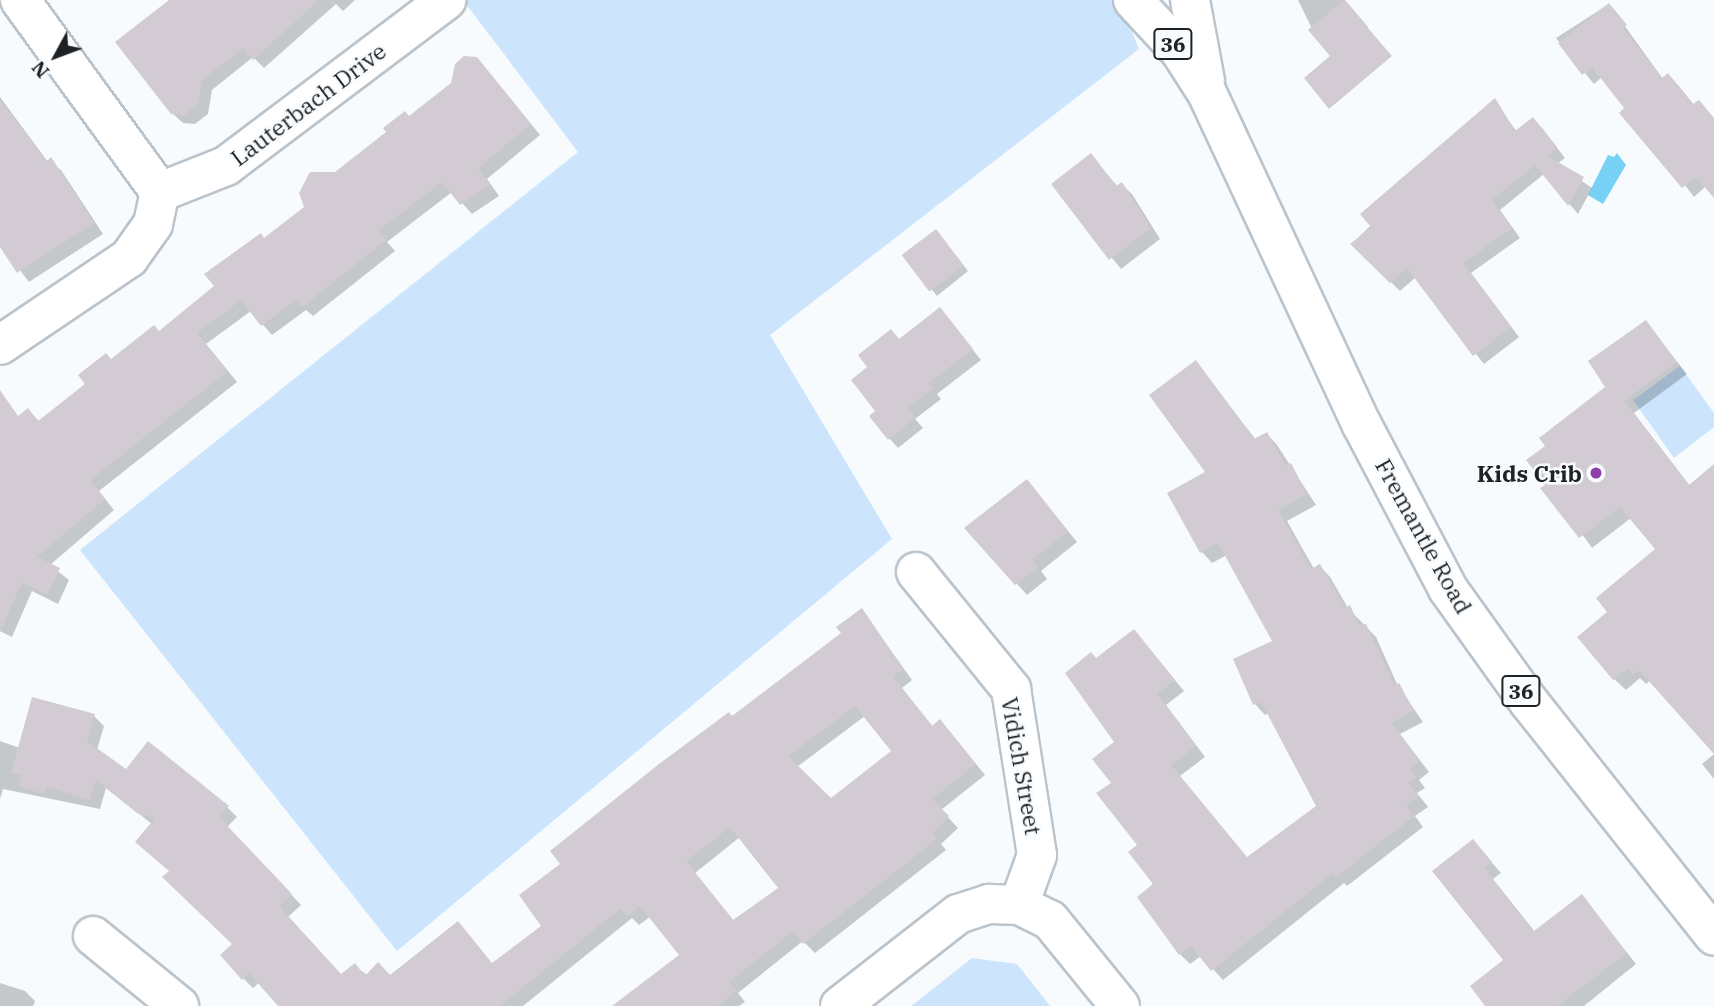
<!DOCTYPE html>
<style>
body{margin:0}
#map{position:relative;width:1714px;height:1006px;overflow:hidden;background:#f7fbfe;font-family:"IBM Plex Serif",serif}
div>[style]{position:absolute}
.green>*{inset:0;background:#cce5fd}
.water>*{inset:0;background:#76d1f4}
.shadow>*{inset:0;background:#0003}
.building>*{inset:0;background:#d2cbd4;transform-origin:0 0}
.roads{filter:drop-shadow(2px 0 #bbc3cb) drop-shadow(-2px 0 #bbc3cb) drop-shadow(0 2px #bbc3cb) drop-shadow(0 -2px #bbc3cb)}
.street>*{height:38px;margin:-19px;padding:0 19px;transform-origin:19px;border-radius:19px;background:#fff}
.primary>*{height:38px;margin:-19px;padding:0 19px;transform-origin:19px;border-radius:19px;background:#fff}
.dots>*{width:19px;height:19px;translate:-50% -50%;box-sizing:border-box;border:4px solid #f7fbfe;border-radius:50%}
span{translate:-50% -50%;white-space:nowrap;text-align:center;line-height:1.15;-webkit-text-stroke:5px #f7fbfe;paint-order:stroke}
.shield-label span{padding:2px 5px;background:#f7fbfe;border:2px solid;border-radius:5px;-webkit-text-stroke-width:0}
.shield-label{font-size:21px;color:#1f2225;font-weight:700}
.street-label{font-size:23px;color:#1f2225}
.poi-label{font-size:23px;color:#1f2225;font-weight:700}
.right{translate:-100% -50%;text-align:right}
.north{position:absolute;left:21px;top:21px;width:70px;height:70px;-webkit-text-stroke:5px #f7fbfe;paint-order:stroke;rotate:229deg;font-size:19px;font-weight:700;line-height:28px;text-align:center;color:#1f2225}
.north::after{content:'';display:block;margin:auto;width:24px;height:32px;background:#1f2225;clip-path:polygon(50% 0,100% 100%,50% 72%,0 100%)}
</style>
<div id="map">
<div class="green">
<i style="clip-path:polygon(463px 0,1119px 0,1139px 49px,770px 335px,892px 539px,397px 951px,80px 550px,578px 152px)"></i>
<i style="clip-path:polygon(1680px 366px,1714px 413px,1714px 427px,1674px 458px,1633px 400px)"></i>
<i style="clip-path:polygon(972px 958px,1017px 964px,1050px 1006px,911px 1006px)"></i>
</div>
<div class="water">
<i style="clip-path:polygon(1617px 153px,1626px 165px,1603px 204px,1588px 195px,1608px 155px,1614px 157px)"></i>
</div>
<div class="shadow">
<i style="clip-path:polygon(172px 0,355px 0,343px 11px,336px 4px,264px 68px,253px 57px,212px 90px,208px 114px,195px 124px,183px 123px,172px 113px)"></i>
<i style="clip-path:polygon(1298px 0,1345px 0,1368px 27px,1328px 51px,1318px 41px)"></i>
<i style="clip-path:polygon(1609px 4px,1663px 79px,1678px 85px,1694px 105px,1714px 118px,1714px 195px,1706px 186px,1694px 197px,1602px 77px,1594px 84px,1556px 38px)"></i>
<i style="clip-path:polygon(487px 70px,540px 135px,487px 179px,499px 196px,472px 214px,452px 192px,387px 242px,395px 251px,313px 316px,306px 310px,272px 335px,251px 311px,206px 344px,237px 382px,99px 491px,114px 510px,50px 565px,69px 580px,58px 604px,32px 591px,12px 637px,0 631px,0 440px,28px 410px,40px 422px,112px 361px,159px 333px,306px 208px,335px 174px,410px 118px)"></i>
<i style="clip-path:polygon(0 97px,48px 162px,61px 170px,103px 234px,29px 282px,0 244px)"></i>
<i style="clip-path:polygon(1495px 101px,1517px 132px,1542px 128px,1565px 158px,1557px 164px,1592px 188px,1578px 214px,1544px 174px,1500px 210px,1520px 238px,1471px 273px,1519px 337px,1484px 364px,1416px 277px,1400px 291px,1352px 244px)"></i>
<i style="clip-path:polygon(1091px 155px,1118px 187px,1121px 184px,1132px 194px,1160px 239px,1121px 269px,1053px 185px)"></i>
<i style="clip-path:polygon(941px 236px,968px 271px,937px 296px,905px 256px)"></i>
<i style="clip-path:polygon(940px 309px,981px 360px,937px 394px,941px 399px,915px 419px,923px 428px,898px 448px,889px 438px,877px 411px)"></i>
<i style="clip-path:polygon(1646px 323px,1687px 374px,1634px 413px,1690px 486px,1714px 486px,1714px 751px,1651px 680px,1646px 684px,1640px 678px,1626px 690px,1614px 679px,1610px 612px,1657px 549px,1631px 518px,1592px 548px,1547px 485px,1547px 446px,1608px 387px)"></i>
<i style="clip-path:polygon(1196px 362px,1256px 440px,1267px 434px,1277px 445px,1316px 505px,1287px 521px,1314px 569px,1320px 566px,1330px 577px,1348px 608px,1376px 637px,1397px 684px,1423px 722px,1400px 734px,1429px 772px,1419px 780px,1425px 788px,1417px 793px,1428px 807px,1415px 816px,1423px 827px,1347px 886px,1344px 883px,1223px 980px,1201px 956px,1190px 964px,1180px 954px,1113px 783px,1116px 743px,1096px 660px,1134px 631px,1184px 691px,1166px 705px,1205px 757px,1180px 776px,1248px 859px,1318px 807px,1269px 713px,1265px 715px,1255px 704px,1275px 642px,1227px 555px,1212px 563px,1202px 552px,1169px 494px,1208px 473px)"></i>
<i style="clip-path:polygon(1027px 481px,1077px 542px,1041px 571px,1047px 579px,1027px 595px,967px 528px)"></i>
<i style="clip-path:polygon(evenodd,862px 610px,912px 680px,902px 688px,933px 727px,950px 732px,985px 775px,941px 810px,958px 828px,941px 844px,946px 850px,815px 953px,803px 941px,738px 993px,745px 1002px,739px 1006px,615px 1006px,682px 955px,651px 916px,639px 925px,632px 918px,523px 1006px,425px 1006px,458px 923px,493px 965px,544px 926px,563px 865px,732px 718px,843px 634px,862px 610px,865px 716px,894px 752px,831px 800px,797px 767px,865px 716px,862px 610px,740px 837px,781px 888px,734px 921px,695px 873px,740px 837px)"></i>
<i style="clip-path:polygon(94px 716px,104px 726px,97px 750px,126px 771px,227px 807px,237px 817px,227px 827px,301px 905px,288px 917px,341px 976px,355px 966px,408px 1006px,281px 1006px,260px 982px,253px 988px,243px 978px,234px 945px,171px 871px,152px 824px,106px 788px,100px 809px,3px 789px,0 799px,0 741px,20px 748px)"></i>
<i style="clip-path:polygon(1714px 754px,1714px 779px,1702px 764px)"></i>
<i style="clip-path:polygon(1473px 841px,1501px 873px,1493px 879px,1535px 932px,1582px 896px,1636px 964px,1584px 1006px,1487px 1006px,1506px 960px)"></i>
<i style="clip-path:polygon(0 983px,25px 991px,35px 1001px,33px 1006px,0 1006px)"></i>
</div>
<div class="building">
<i style="clip-path:polygon(169px 0,319px 0,253px 60px,243px 48px,202px 80px,198px 104px,184px 115px,171px 114px,115px 42px)"></i>
<i style="clip-path:polygon(1344px 0,1392px 56px,1329px 109px,1304px 78px,1330px 56px,1308px 30px)"></i>
<i style="clip-path:polygon(1609px 3px,1627px 25px,1623px 28px,1662px 78px,1668px 73px,1693px 104px,1699px 100px,1714px 118px,1714px 198px,1696px 177px,1682px 188px,1619px 113px,1624px 108px,1592px 67px,1582px 75px,1558px 43px)"></i>
<i style="clip-path:polygon(464px 56px,477px 57px,531px 124px,478px 168px,490px 185px,460px 205px,442px 182px,378px 231px,386px 240px,302px 307px,296px 300px,261px 326px,241px 300px,197px 333px,228px 371px,90px 480px,105px 499px,37px 557px,60px 568px,47px 595px,22px 582px,0 632px,0 390px,18px 416px,28px 408px,38px 421px,85px 384px,78px 375px,106px 353px,111px 359px,154px 325px,159px 331px,214px 286px,204px 274px,261px 233px,264px 238px,304px 207px,299px 193px,310px 172px,335px 172px,386px 132px,383px 128px,405px 111px,409px 116px,451px 83px,455px 64px)"></i>
<i style="clip-path:polygon(1495px 98px,1515px 131px,1533px 117px,1557px 147px,1547px 156px,1584px 177px,1568px 206px,1535px 165px,1492px 200px,1512px 228px,1463px 263px,1511px 327px,1473px 356px,1407px 268px,1390px 283px,1350px 244px,1371px 227px,1360px 214px)"></i>
<i style="clip-path:polygon(0 100px,47px 161px,51px 157px,94px 223px,17px 273px,0 247px)"></i>
<i style="clip-path:polygon(1091px 153px,1116px 186px,1122px 182px,1151px 228px,1109px 260px,1051px 184px)"></i>
<i style="left:936px;top:229px;width:46px;height:43px;rotate:53deg"></i>
<i style="clip-path:polygon(940px 307px,973px 349px,929px 383px,933px 388px,907px 408px,915px 418px,888px 440px,869px 416px,875px 411px,851px 380px,867px 367px,858px 355px,891px 329px,899px 339px)"></i>
<i style="clip-path:polygon(1646px 320px,1677px 362px,1624px 401px,1689px 485px,1714px 464px,1714px 754px,1639px 670px,1633px 674px,1628px 668px,1613px 680px,1577px 637px,1607px 612px,1596px 598px,1655px 549px,1620px 507px,1579px 538px,1540px 488px,1545px 485px,1526px 460px,1545px 446px,1539px 438px,1605px 387px,1588px 361px)"></i>
<i style="clip-path:polygon(1196px 360px,1254px 439px,1267px 432px,1286px 466px,1291px 463px,1307px 494px,1278px 510px,1311px 569px,1320px 564px,1345px 608px,1350px 605px,1359px 625px,1366px 624px,1394px 685px,1399px 683px,1414px 711px,1391px 723px,1420px 761px,1410px 769px,1416px 777px,1408px 782px,1419px 796px,1406px 805px,1414px 816px,1336px 877px,1333px 873px,1211px 971px,1191px 946px,1179px 955px,1137px 897px,1153px 884px,1128px 852px,1137px 845px,1096px 793px,1111px 783px,1092px 759px,1114px 742px,1065px 673px,1091px 652px,1096px 658px,1134px 629px,1175px 680px,1157px 694px,1196px 746px,1171px 765px,1247px 857px,1316px 806px,1261px 702px,1253px 705px,1233px 659px,1272px 641px,1218px 543px,1200px 553px,1167px 493px,1205px 472px,1149px 395px)"></i>
<i style="clip-path:polygon(1027px 479px,1068px 531px,1032px 560px,1038px 568px,1015px 585px,964px 528px)"></i>
<i style="clip-path:polygon(evenodd,862px 608px,903px 669px,893px 677px,932px 726px,940px 719px,976px 764px,932px 799px,949px 816px,932px 833px,937px 839px,803px 944px,793px 931px,729px 982px,736px 991px,717px 1006px,612px 1006px,679px 955px,640px 906px,627px 916px,621px 908px,500px 1006px,278px 1006px,249px 973px,242px 980px,220px 955px,232px 944px,162px 877px,169px 871px,135px 842px,155px 818px,137px 813px,96px 780px,90px 800px,47px 787px,45px 794px,18px 786px,21px 775px,11px 773px,32px 697px,95px 714px,87px 741px,126px 769px,148px 741px,229px 806px,218px 816px,292px 894px,279px 906px,341px 974px,355px 963px,365px 976px,378px 962px,390px 975px,458px 921px,492px 963px,541px 926px,519px 895px,560px 864px,550px 851px,659px 764px,729px 712px,732px 716px,841px 633px,836px 627px,862px 608px,855px 706px,891px 751px,831px 798px,788px 756px,855px 706px,862px 608px,730px 827px,778px 888px,733px 920px,686px 861px,730px 827px)"></i>
<i style="clip-path:polygon(1473px 839px,1492px 862px,1484px 868px,1534px 931px,1582px 894px,1627px 953px,1557px 1006px,1485px 1006px,1470px 986px,1503px 960px,1432px 871px)"></i>
</div>
<div class="roads">
<div class="street">
<i style="left:20px;top:0;width:238px;rotate:53.9deg"></i>
<i style="left:0;top:345px;width:156px;rotate:-34deg"></i>
<i style="left:129px;top:258px;width:42px;rotate:-54.8deg"></i>
<i style="left:153px;top:224px;width:33px;rotate:-78deg"></i>
<i style="left:160px;top:192px;width:71px;rotate:-21.5deg"></i>
<i style="left:226px;top:166px;width:276px;rotate:-37deg"></i>
<i style="left:916px;top:572px;width:151px;rotate:50.9deg"></i>
<i style="left:1011px;top:689px;width:168px;rotate:81.1deg"></i>
<i style="left:1037px;top:855px;width:53px;rotate:109.8deg"></i>
<i style="left:93px;top:936px;width:111px;rotate:39.1deg"></i>
<i style="left:840px;top:1006px;width:150px;rotate:-37.9deg"></i>
<i style="left:958px;top:914px;width:33px;rotate:-18deg"></i>
<i style="left:989px;top:904px;width:30px;rotate:2deg"></i>
<i style="left:1019px;top:905px;width:34px;rotate:26deg"></i>
<i style="left:1050px;top:920px;width:111px;rotate:50.9deg"></i>
</div>
<div class="primary">
<i style="left:1133px;top:0;width:69px;rotate:47.3deg"></i>
<i style="left:1180px;top:51px;width:50px;rotate:57.3deg"></i>
<i style="left:1207px;top:93px;width:366px;rotate:65deg"></i>
<i style="left:1362px;top:425px;width:185px;rotate:62.3deg"></i>
<i style="left:1448px;top:589px;width:139px;rotate:54.4deg"></i>
<i style="left:1529px;top:702px;width:298px;rotate:51.6deg"></i>
<i style="left:1190px;top:0;width:82px;rotate:79.5deg"></i>
</div>
</div>
<div class="dots">
<i style="left:1596px;top:473px;background:#8f3dac"></i>
</div>
<div class="shield-label">
<span style="left:1173px;top:44px">36</span>
<span style="left:1521px;top:691px">36</span>
</div>
<div class="street-label">
<span style="left:308px;top:104px;rotate:-37deg">Lauterbach Drive</span>
<span style="left:1424px;top:536px;rotate:61deg">Fremantle Road</span>
<span style="left:1022px;top:766px;rotate:80deg">Vidich Street</span>
</div>
<div class="poi-label">
<span class="right" style="left:1582px;top:473px">Kids Crib</span>
</div>
<div class="north">N</div>
</div>
